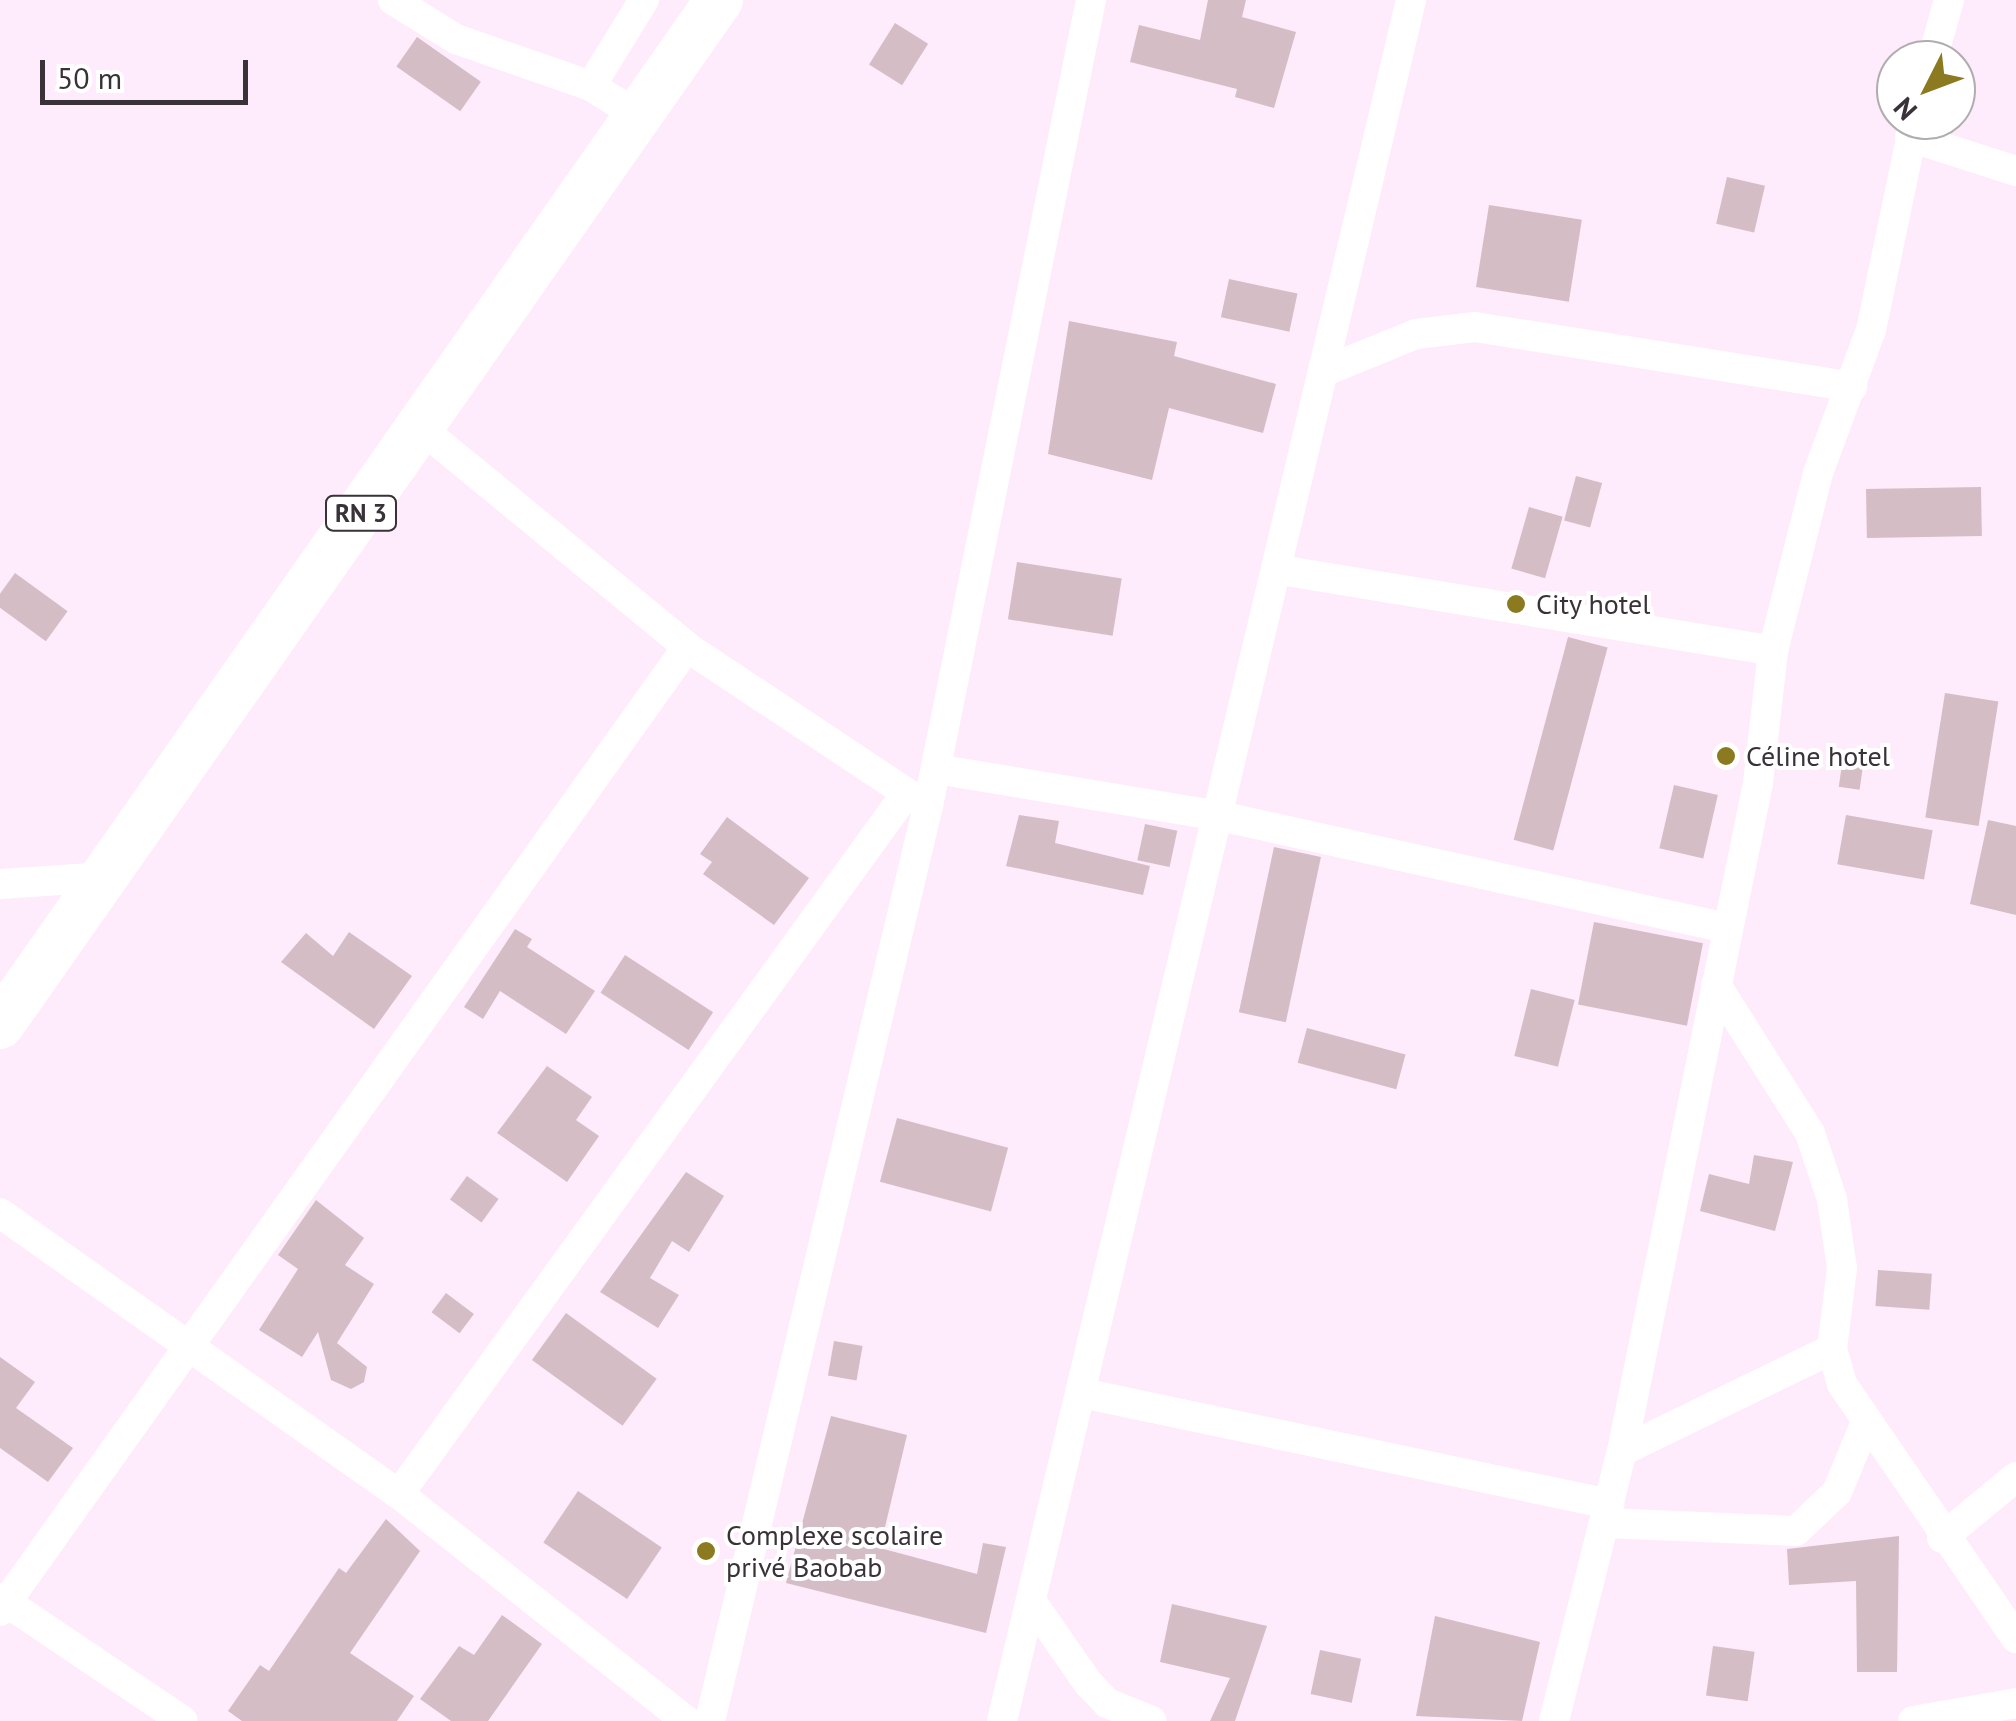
<!DOCTYPE html>
<meta charset="utf-8">
<style>
body{margin:0}
#map{position:relative;width:2016px;height:1721px;overflow:hidden;background:#feebfb;font-family:"PT Sans",sans-serif}
div>[style]{position:absolute}
.building>*{inset:0;background:#d5bdc5;transform-origin:0 0}
.street>*{height:30px;margin:-15px;padding:0 15px;transform-origin:15px;border-radius:15px;background:#fff}
.primary>*{height:48px;margin:-24px;padding:0 24px;transform-origin:24px;border-radius:24px;background:#fff}
.dots>*{width:28px;height:28px;translate:-50% -50%;box-sizing:border-box;border:5px solid #fff;border-radius:50%}
span{translate:-50% -50%;white-space:nowrap;text-align:center;line-height:1.15;-webkit-text-stroke:8px #fff;paint-order:stroke}
.shield-label span{padding:2px 8px;background:#fff;border:2px solid;border-radius:8px;-webkit-text-stroke-width:0}
.shield-label{font-size:25px;color:#393238;font-weight:700}
.poi-label{font-size:28px;color:#393238}
.left{translate:0 -50%;text-align:left}
.north{position:absolute;left:1876px;top:40px;width:100px;height:100px;box-sizing:border-box;background:#fff;border:2px solid #b0adaf;border-radius:50%;rotate:228deg;font-size:28px;font-weight:700;line-height:40px;text-align:center;color:#393238}
.north::after{content:'';display:block;margin:auto;width:35px;height:45px;background:#8b7a20;clip-path:polygon(50% 0,100% 100%,50% 72%,0 100%)}
.scale{position:absolute;left:40px;top:60px;width:208px;height:45px;box-sizing:border-box;border:5px solid #393238;border-top:0;padding-left:12px;font-size:30px;line-height:35px;white-space:nowrap;color:#393238;-webkit-text-stroke:8px #fff;paint-order:stroke}
</style>
<div id="map">
<div class="building">
<i style="clip-path:polygon(1208px 0,1246px 0,1242px 17px,1296px 32px,1274px 108px,1235px 97px,1237px 89px,1130px 62px,1139px 25px,1200px 40px)"></i>
<i style="left:895px;top:23px;width:39px;height:49px;rotate:32deg"></i>
<i style="left:417px;top:37px;width:78px;height:36px;rotate:35deg"></i>
<i style="left:1727px;top:177px;width:39px;height:48px;rotate:13deg"></i>
<i style="left:1489px;top:205px;width:94px;height:83px;rotate:9deg"></i>
<i style="left:1229px;top:279px;width:70px;height:39px;rotate:12deg"></i>
<i style="clip-path:polygon(1069px 321px,1177px 342px,1174px 356px,1276px 384px,1263px 433px,1169px 408px,1152px 480px,1048px 454px)"></i>
<i style="left:1576px;top:476px;width:27px;height:46px;rotate:15deg"></i>
<i style="left:1981px;top:487px;width:49px;height:115px;rotate:89deg"></i>
<i style="left:1529px;top:507px;width:35px;height:64px;rotate:16deg"></i>
<i style="left:1017px;top:562px;width:106px;height:58px;rotate:9deg"></i>
<i style="left:15px;top:573px;width:65px;height:37px;rotate:36deg"></i>
<i style="left:1568px;top:637px;width:41px;height:210px;rotate:15deg"></i>
<i style="left:1945px;top:693px;width:54px;height:126px;rotate:9deg"></i>
<i style="left:1842px;top:764px;width:21px;height:23px;rotate:8deg"></i>
<i style="left:1674px;top:785px;width:45px;height:65px;rotate:13deg"></i>
<i style="clip-path:polygon(1019px 815px,1059px 821px,1055px 843px,1150px 866px,1143px 895px,1006px 866px)"></i>
<i style="left:1846px;top:815px;width:88px;height:50px;rotate:10deg"></i>
<i style="clip-path:polygon(727px 817px,809px 878px,774px 925px,703px 874px,712px 862px,700px 854px)"></i>
<i style="clip-path:polygon(1988px 820px,2016px 826px,2016px 915px,1970px 904px)"></i>
<i style="left:1145px;top:824px;width:33px;height:37px;rotate:12deg"></i>
<i style="left:1274px;top:847px;width:48px;height:169px;rotate:12deg"></i>
<i style="left:1594px;top:922px;width:111px;height:84px;rotate:11deg"></i>
<i style="clip-path:polygon(515px 929px,532px 939px,527px 947px,595px 991px,566px 1034px,500px 991px,483px 1019px,464px 1007px)"></i>
<i style="clip-path:polygon(349px 932px,412px 976px,374px 1029px,281px 962px,306px 933px,333px 956px)"></i>
<i style="left:625px;top:955px;width:105px;height:45px;rotate:33deg"></i>
<i style="left:1531px;top:989px;width:45px;height:69px;rotate:14deg"></i>
<i style="left:1307px;top:1028px;width:102px;height:36px;rotate:15deg"></i>
<i style="clip-path:polygon(547px 1066px,592px 1097px,576px 1120px,599px 1136px,567px 1182px,497px 1133px)"></i>
<i style="left:897px;top:1118px;width:115px;height:66px;rotate:15deg"></i>
<i style="clip-path:polygon(1754px 1155px,1793px 1162px,1775px 1231px,1700px 1211px,1709px 1174px,1749px 1184px)"></i>
<i style="clip-path:polygon(686px 1172px,724px 1196px,689px 1252px,672px 1241px,650px 1278px,679px 1295px,658px 1328px,600px 1292px)"></i>
<i style="left:467px;top:1176px;width:39px;height:29px;rotate:36deg"></i>
<i style="clip-path:polygon(316px 1200px,364px 1238px,345px 1265px,374px 1284px,337px 1343px,367px 1367px,364px 1382px,351px 1389px,331px 1380px,318px 1332px,302px 1357px,259px 1330px,298px 1269px,278px 1255px)"></i>
<i style="left:1878px;top:1270px;width:54px;height:36px;rotate:4deg"></i>
<i style="left:446px;top:1293px;width:35px;height:24px;rotate:37deg"></i>
<i style="left:566px;top:1313px;width:112px;height:58px;rotate:36deg"></i>
<i style="left:834px;top:1341px;width:29px;height:35px;rotate:10deg"></i>
<i style="clip-path:polygon(0 1357px,35px 1382px,16px 1408px,73px 1448px,48px 1482px,0 1448px)"></i>
<i style="clip-path:polygon(831px 1416px,907px 1435px,880px 1548px,977px 1574px,983px 1543px,1006px 1547px,986px 1633px,786px 1583px)"></i>
<i style="left:578px;top:1491px;width:101px;height:62px;rotate:34deg"></i>
<i style="clip-path:polygon(386px 1519px,420px 1551px,350px 1653px,414px 1696px,397px 1721px,242px 1721px,228px 1711px,260px 1665px,269px 1671px,339px 1568px,346px 1573px)"></i>
<i style="clip-path:polygon(1899px 1536px,1897px 1672px,1857px 1672px,1856px 1581px,1789px 1585px,1787px 1549px)"></i>
<i style="clip-path:polygon(1172px 1604px,1267px 1626px,1235px 1721px,1210px 1721px,1230px 1678px,1160px 1662px)"></i>
<i style="clip-path:polygon(502px 1615px,542px 1644px,488px 1721px,451px 1721px,420px 1699px,459px 1646px,474px 1655px)"></i>
<i style="clip-path:polygon(1435px 1616px,1540px 1642px,1522px 1721px,1416px 1716px)"></i>
<i style="left:1713px;top:1646px;width:42px;height:50px;rotate:8deg"></i>
<i style="left:1320px;top:1650px;width:42px;height:45px;rotate:12deg"></i>
</div>
<div class="street">
<i style="left:393px;top:0;width:74px;rotate:31.8deg"></i>
<i style="left:456px;top:39px;width:143px;rotate:19.2deg"></i>
<i style="left:591px;top:86px;width:58px;rotate:32.3deg"></i>
<i style="left:1932px;top:60px;width:62px;rotate:-74.2deg"></i>
<i style="left:591px;top:86px;width:101px;rotate:-58.4deg"></i>
<i style="left:1910px;top:137px;width:111px;rotate:17.8deg"></i>
<i style="left:1325px;top:371px;width:98px;rotate:-22.1deg"></i>
<i style="left:1416px;top:334px;width:59px;rotate:-6.8deg"></i>
<i style="left:1475px;top:327px;width:382px;rotate:9deg"></i>
<i style="left:422px;top:429px;width:343px;rotate:39.4deg"></i>
<i style="left:687px;top:647px;width:283px;rotate:33.6deg"></i>
<i style="left:1280px;top:570px;width:500px;rotate:9.3deg"></i>
<i style="left:936px;top:769px;width:288px;rotate:9.4deg"></i>
<i style="left:1220px;top:816px;width:519px;rotate:12.46deg"></i>
<i style="left:0;top:884px;width:106px;rotate:-3.8deg"></i>
<i style="left:1716px;top:985px;width:175px;rotate:57.6deg"></i>
<i style="left:1810px;top:1133px;width:70px;rotate:71.6deg"></i>
<i style="left:1832px;top:1199px;width:70px;rotate:81.8deg"></i>
<i style="left:1842px;top:1268px;width:82px;rotate:97deg"></i>
<i style="left:1832px;top:1349px;width:36px;rotate:74deg"></i>
<i style="left:1842px;top:1384px;width:308px;rotate:55.6deg"></i>
<i style="left:0;top:1213px;width:488px;rotate:35.2deg"></i>
<i style="left:399px;top:1494px;width:366px;rotate:38.3deg"></i>
<i style="left:1082px;top:1393px;width:539px;rotate:11.89deg"></i>
<i style="left:1622px;top:1451px;width:233px;rotate:-25.9deg"></i>
<i style="left:399px;top:1494px;width:863px;rotate:-54.1deg"></i>
<i style="left:1606px;top:1523px;width:190px;rotate:2.4deg"></i>
<i style="left:1796px;top:1531px;width:57px;rotate:-43.6deg"></i>
<i style="left:1837px;top:1492px;width:76px;rotate:-67.5deg"></i>
<i style="left:1942px;top:1538px;width:96px;rotate:-39.5deg"></i>
<i style="left:0;top:1598px;width:220px;rotate:33.9deg"></i>
<i style="left:1031px;top:1601px;width:100px;rotate:55.2deg"></i>
<i style="left:1088px;top:1683px;width:28px;rotate:46deg"></i>
<i style="left:1107px;top:1703px;width:48px;rotate:21.8deg"></i>
<i style="left:0;top:1611px;width:1184px;rotate:-54.52deg"></i>
<i style="left:710px;top:1721px;width:941px;rotate:-76.6deg"></i>
<i style="left:928px;top:806px;width:822px;rotate:-78.57deg"></i>
<i style="left:1002px;top:1721px;width:1769px;rotate:-76.63deg"></i>
<i style="left:1554px;top:1721px;width:278px;rotate:-75.9deg"></i>
<i style="left:1622px;top:1451px;width:682px;rotate:-78.49deg"></i>
<i style="left:1758px;top:783px;width:133px;rotate:-83.5deg"></i>
<i style="left:1773px;top:651px;width:184px;rotate:-75.8deg"></i>
<i style="left:1818px;top:473px;width:153px;rotate:-69.7deg"></i>
<i style="left:1871px;top:330px;width:215px;rotate:-78.2deg"></i>
<i style="left:1913px;top:1721px;width:105px;rotate:-9.9deg"></i>
</div>
<div class="primary">
<i style="left:0;top:1025px;width:1252px;rotate:-54.95deg"></i>
</div>
<div class="dots">
<i style="left:1516px;top:604px;background:#8b7a20"></i>
<i style="left:1726px;top:756px;background:#8b7a20"></i>
<i style="left:706px;top:1551px;background:#8b7a20"></i>
</div>
<div class="shield-label">
<span style="left:361px;top:513px">RN 3</span>
</div>
<div class="poi-label">
<span class="left" style="left:1536px;top:604px">City hotel</span>
<span class="left" style="left:1746px;top:756px">Céline hotel</span>
<span class="left" style="left:726px;top:1551px">Complexe scolaire<br>privé Baobab</span>
</div>
<div class="north">N</div>
<div class="scale">50 m</div>
</div>
